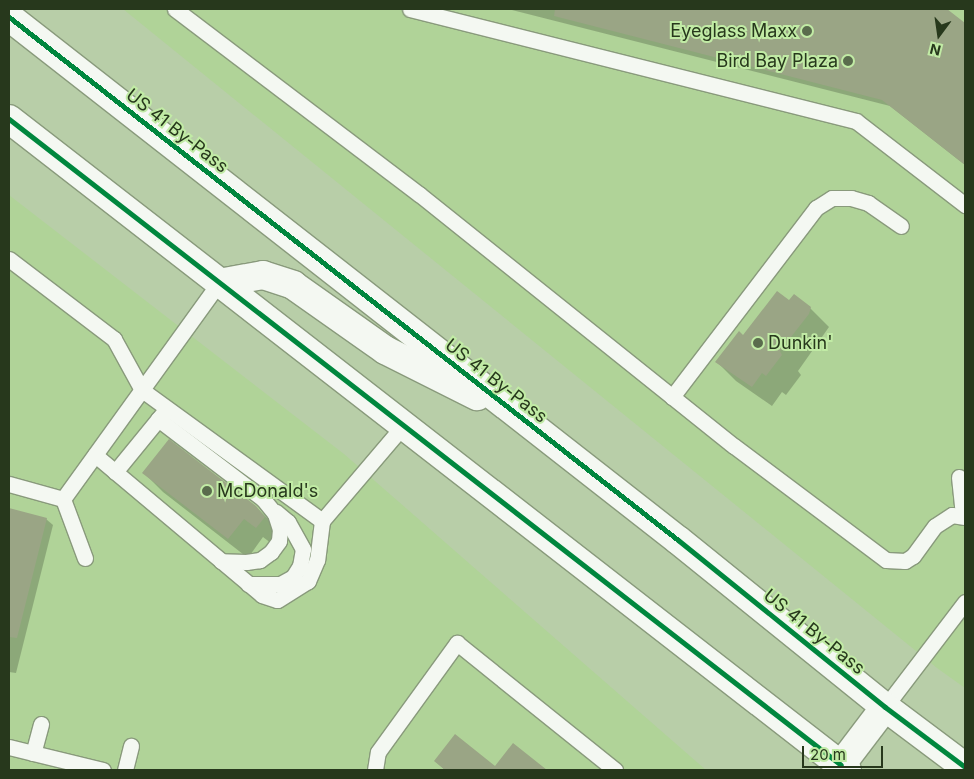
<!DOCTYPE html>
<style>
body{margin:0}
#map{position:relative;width:974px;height:779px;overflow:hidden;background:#b8cea8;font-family:Inter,sans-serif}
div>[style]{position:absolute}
.built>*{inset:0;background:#b0d398}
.shadow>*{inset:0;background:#0003}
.building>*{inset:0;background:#9aa585}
.roads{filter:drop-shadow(1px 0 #899a7c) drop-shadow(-1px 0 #899a7c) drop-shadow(0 1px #899a7c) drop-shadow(0 -1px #899a7c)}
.service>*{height:15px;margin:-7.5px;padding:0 7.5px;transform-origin:7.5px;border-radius:7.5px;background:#f4f8f2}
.primary>*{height:28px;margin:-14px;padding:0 14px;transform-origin:14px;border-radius:14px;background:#f4f8f2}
.cycleway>*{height:5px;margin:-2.5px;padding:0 2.5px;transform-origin:2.5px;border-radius:2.5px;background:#00873e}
.dots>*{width:14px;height:14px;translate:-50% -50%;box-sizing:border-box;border:2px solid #c1eba5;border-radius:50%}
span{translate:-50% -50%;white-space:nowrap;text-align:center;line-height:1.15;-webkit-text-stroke:4px #c1eba5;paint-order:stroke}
.poi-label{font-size:18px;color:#27381c}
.right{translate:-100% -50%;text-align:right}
.left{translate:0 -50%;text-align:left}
.street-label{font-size:18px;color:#27381c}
.frame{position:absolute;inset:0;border:10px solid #27381c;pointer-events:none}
.north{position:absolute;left:914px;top:10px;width:50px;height:50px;-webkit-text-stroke:4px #c1eba5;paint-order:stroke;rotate:194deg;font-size:14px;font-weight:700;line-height:20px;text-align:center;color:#27381c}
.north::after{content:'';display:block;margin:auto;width:18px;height:22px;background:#27381c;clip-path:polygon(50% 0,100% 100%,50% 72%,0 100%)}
.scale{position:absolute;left:802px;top:746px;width:81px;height:22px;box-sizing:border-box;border:2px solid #27381c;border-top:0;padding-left:6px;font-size:15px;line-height:18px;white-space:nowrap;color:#27381c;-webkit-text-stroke:4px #c1eba5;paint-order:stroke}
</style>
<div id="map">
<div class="built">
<i style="clip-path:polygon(123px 9px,965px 9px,965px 688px,937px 668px)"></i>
<i style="clip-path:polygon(9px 195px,344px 454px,706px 770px,9px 770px)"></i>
</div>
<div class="shadow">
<i style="clip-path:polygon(508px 9px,945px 9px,965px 24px,965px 165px,890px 106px)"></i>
<i style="clip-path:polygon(789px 301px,810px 308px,829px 327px,798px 371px,801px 375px,786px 395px,782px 392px,772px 406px,736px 381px,717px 362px,743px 336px)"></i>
<i style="clip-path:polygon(144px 473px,256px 507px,276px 527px,276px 547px,263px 537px,248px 558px,163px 492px)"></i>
<i style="clip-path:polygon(9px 509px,46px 519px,53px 525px,16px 673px,9px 672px)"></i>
<i style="clip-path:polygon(514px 745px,545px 770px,445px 770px,435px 761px,495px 767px)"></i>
</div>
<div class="building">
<i style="clip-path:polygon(555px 9px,947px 9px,965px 23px,965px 165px,882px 100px,554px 16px)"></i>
<i style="clip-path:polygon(777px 291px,789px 300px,794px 294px,811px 307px,809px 314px,780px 351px,782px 355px,766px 376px,762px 373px,752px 387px,715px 362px,739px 331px,743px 335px)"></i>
<i style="clip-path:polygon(169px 439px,256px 506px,265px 517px,256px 528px,244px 519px,228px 539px,142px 473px)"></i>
<i style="clip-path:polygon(9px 508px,47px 518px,17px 638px,9px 637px)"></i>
<i style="clip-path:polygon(455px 734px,495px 766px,513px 743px,547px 770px,445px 770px,434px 761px)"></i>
</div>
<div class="roads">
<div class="service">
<i style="left:175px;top:9px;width:306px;rotate:37.2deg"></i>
<i style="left:419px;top:194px;width:403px;rotate:38.7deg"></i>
<i style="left:734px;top:446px;width:190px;rotate:36.9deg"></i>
<i style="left:886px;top:560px;width:19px;rotate:3deg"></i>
<i style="left:905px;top:561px;width:9px;rotate:-32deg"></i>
<i style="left:913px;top:556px;width:37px;rotate:-54deg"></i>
<i style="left:935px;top:526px;width:20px;rotate:-33deg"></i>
<i style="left:952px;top:515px;width:13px;rotate:9deg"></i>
<i style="left:410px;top:9px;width:460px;rotate:14.1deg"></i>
<i style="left:856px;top:121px;width:138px;rotate:37.6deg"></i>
<i style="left:9px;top:259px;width:132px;rotate:37.3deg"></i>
<i style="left:114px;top:339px;width:58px;rotate:61.2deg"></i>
<i style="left:142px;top:390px;width:223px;rotate:36deg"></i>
<i style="left:322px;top:521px;width:39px;rotate:97deg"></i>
<i style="left:317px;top:560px;width:23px;rotate:113deg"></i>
<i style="left:308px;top:581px;width:36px;rotate:148deg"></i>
<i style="left:277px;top:600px;width:16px;rotate:-162deg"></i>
<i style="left:262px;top:595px;width:218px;rotate:-140deg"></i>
<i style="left:672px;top:397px;width:238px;rotate:-52.7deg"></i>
<i style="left:816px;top:208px;width:19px;rotate:-32deg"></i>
<i style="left:832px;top:198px;width:19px"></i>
<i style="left:851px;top:198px;width:18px;rotate:16deg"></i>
<i style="left:868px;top:203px;width:40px;rotate:34.9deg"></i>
<i style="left:158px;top:419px;width:132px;rotate:37.3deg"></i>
<i style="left:263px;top:499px;width:19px;rotate:51deg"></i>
<i style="left:275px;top:514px;width:16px;rotate:72deg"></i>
<i style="left:280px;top:529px;width:12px;rotate:95deg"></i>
<i style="left:279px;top:541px;width:14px;rotate:126deg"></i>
<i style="left:271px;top:552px;width:14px;rotate:144deg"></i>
<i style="left:260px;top:560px;width:14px;rotate:172deg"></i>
<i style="left:246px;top:562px;width:25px;rotate:-178deg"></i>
<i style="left:115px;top:472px;width:79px;rotate:-50.7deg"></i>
<i style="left:959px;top:477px;width:38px;rotate:84deg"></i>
<i style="left:9px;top:484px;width:56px;rotate:15.5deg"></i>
<i style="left:63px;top:499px;width:266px;rotate:-54.2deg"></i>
<i style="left:63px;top:499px;width:63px;rotate:69.6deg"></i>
<i style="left:322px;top:521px;width:123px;rotate:-49.6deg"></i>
<i style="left:248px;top:584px;width:32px"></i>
<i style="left:280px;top:584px;width:15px;rotate:-28deg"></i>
<i style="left:293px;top:577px;width:13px;rotate:-58deg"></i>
<i style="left:300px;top:566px;width:17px;rotate:-80deg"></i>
<i style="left:303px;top:549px;width:31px;rotate:-119deg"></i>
<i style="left:288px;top:522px;width:16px;rotate:-140deg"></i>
<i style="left:885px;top:707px;width:132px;rotate:-52.7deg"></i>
<i style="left:41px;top:724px;width:30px;rotate:105deg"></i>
<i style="left:33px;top:753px;width:72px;rotate:13.7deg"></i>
<i style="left:9px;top:747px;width:25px;rotate:14deg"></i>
<i style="left:125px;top:770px;width:25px;rotate:-76deg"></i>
<i style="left:375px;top:770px;width:18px;rotate:-81deg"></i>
<i style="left:378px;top:752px;width:135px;rotate:-54.1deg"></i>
<i style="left:457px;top:643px;width:203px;rotate:38.8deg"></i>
</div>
<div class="primary">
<i style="left:9px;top:17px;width:849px;rotate:38.02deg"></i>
<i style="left:678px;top:540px;width:266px;rotate:38.9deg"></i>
<i style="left:885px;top:707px;width:100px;rotate:36.9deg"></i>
<i style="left:9px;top:119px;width:1061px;rotate:37.84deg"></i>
<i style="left:219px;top:283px;width:45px;rotate:-10.3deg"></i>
<i style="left:263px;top:275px;width:32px;rotate:18deg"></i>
<i style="left:293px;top:285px;width:113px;rotate:35.2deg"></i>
<i style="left:385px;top:350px;width:103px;rotate:26.6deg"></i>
<i style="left:841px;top:765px;width:73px;rotate:-52.8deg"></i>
</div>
</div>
<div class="cycleway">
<i style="left:9px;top:17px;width:849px;rotate:38.02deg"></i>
<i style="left:678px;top:540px;width:266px;rotate:38.9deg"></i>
<i style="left:885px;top:707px;width:100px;rotate:36.9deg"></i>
<i style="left:9px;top:119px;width:1053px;rotate:37.83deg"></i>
</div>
<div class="dots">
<i style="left:807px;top:31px;background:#5a6c4d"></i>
<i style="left:848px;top:61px;background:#5a6c4d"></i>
<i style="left:758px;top:343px;background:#5a6c4d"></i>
<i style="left:207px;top:491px;background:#5a6c4d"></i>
</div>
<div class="poi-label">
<span class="right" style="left:797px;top:31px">Eyeglass Maxx</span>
<span class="right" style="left:838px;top:61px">Bird Bay Plaza</span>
<span class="left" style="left:768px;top:343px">Dunkin'</span>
<span class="left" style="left:217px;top:491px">McDonald's</span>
</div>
<div class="street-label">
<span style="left:177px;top:131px;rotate:38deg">US 41 By-Pass</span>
<span style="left:496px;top:381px;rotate:38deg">US 41 By-Pass</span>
<span style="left:814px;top:632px;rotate:39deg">US 41 By-Pass</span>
</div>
<div class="frame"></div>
<div class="north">N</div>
<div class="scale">20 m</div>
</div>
